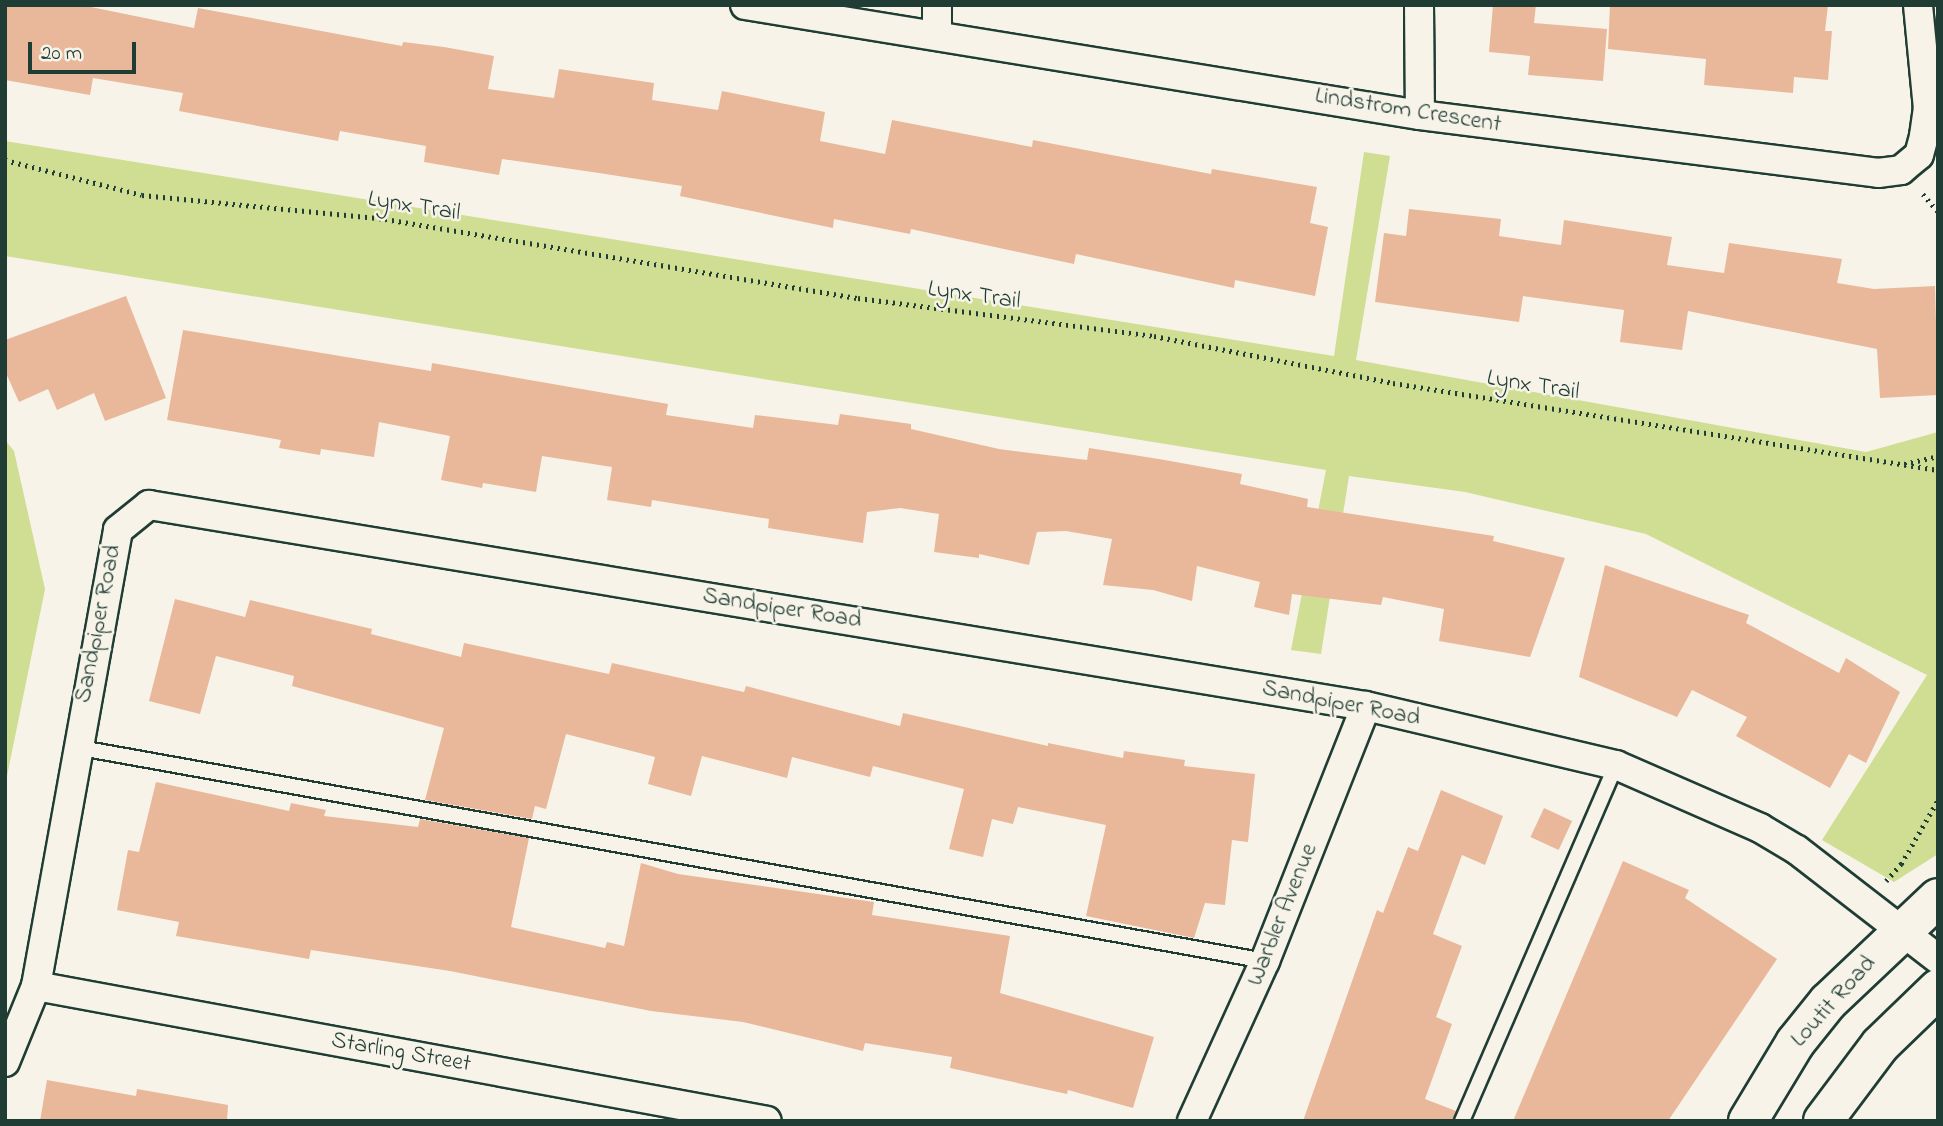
<!DOCTYPE html>
<style>
body{margin:0}
#map{position:relative;width:1943px;height:1126px;overflow:hidden;background:#f7f3e8;font-family:"Indie Flower",sans-serif}
div>[style]{position:absolute}
.green>*{inset:0;background:#cfde92}
.building>*{inset:0;background:#e9b89a;transform-origin:0 0}
.path>*{height:4.5px;margin-top:-2.25px;transform-origin:0;background:repeating-linear-gradient(90deg,#1f3d34 0 2px,transparent 0 7px)}
.roads{filter:drop-shadow(2px 0 #1f3d34) drop-shadow(-2px 0 #1f3d34) drop-shadow(0 2px #1f3d34) drop-shadow(0 -2px #1f3d34)}
.lane>*{height:14px;margin:-7px;padding:0 7px;transform-origin:7px;border-radius:7px;background:#f7f3e8}
.street>*{height:28px;margin:-14px;padding:0 14px;transform-origin:14px;border-radius:14px;background:#f7f3e8}
.secondary>*{height:38px;margin:-19px;padding:0 19px;transform-origin:19px;border-radius:19px;background:#f7f3e8}
span{translate:-50% -50%;white-space:nowrap;text-align:center;line-height:1.15;-webkit-text-stroke:5px #f7f3e8;paint-order:stroke}
.street-label{font-size:24px;color:#1f3d34}
.frame{position:absolute;inset:0;border:7px solid #1f3d34;pointer-events:none}
.scale{position:absolute;left:28px;top:42px;width:108px;height:32px;box-sizing:border-box;border:4px solid #1f3d34;border-top:0;padding-left:9px;font-size:21px;line-height:24px;white-space:nowrap;color:#1f3d34;-webkit-text-stroke:5px #f7f3e8;paint-order:stroke}
</style>
<div id="map">
<div class="green">
<i style="clip-path:polygon(5px 141px,1334px 356px,1364px 152px,1390px 156px,1356px 360px,1866px 452px,1938px 432px,1938px 854px,1894px 882px,1822px 840px,1927px 675px,1646px 534px,1465px 492px,1349px 476px,1321px 654px,1291px 650px,1326px 470px,5px 256px)"></i>
<i style="clip-path:polygon(5px 440px,14px 451px,45px 589px,5px 786px)"></i>
</div>
<div class="building">
<i style="clip-path:polygon(5px 5px,81px 5px,194px 28px,198px 8px,402px 46px,403px 42px,444px 47px,494px 56px,488px 89px,554px 98px,559px 69px,654px 83px,652px 100px,718px 110px,722px 91px,825px 112px,820px 141px,885px 154px,892px 120px,1032px 147px,1033px 140px,1211px 174px,1212px 169px,1317px 187px,1310px 223px,1328px 227px,1315px 296px,1235px 280px,1234px 288px,1076px 254px,1074px 264px,911px 229px,910px 234px,834px 219px,833px 228px,680px 196px,682px 186px,599px 173px,502px 159px,499px 175px,424px 162px,426px 146px,340px 131px,338px 141px,179px 111px,183px 93px,93px 78px,90px 95px,5px 80px)"></i>
<i style="clip-path:polygon(1493px 5px,1536px 5px,1534px 23px,1607px 29px,1603px 81px,1528px 75px,1530px 56px,1489px 52px)"></i>
<i style="clip-path:polygon(1610px 5px,1828px 5px,1825px 31px,1832px 31px,1828px 80px,1794px 77px,1793px 93px,1704px 85px,1706px 59px,1608px 49px)"></i>
<i style="clip-path:polygon(1409px 209px,1501px 219px,1499px 236px,1561px 245px,1564px 220px,1672px 237px,1667px 265px,1724px 273px,1729px 243px,1842px 259px,1837px 283px,1874px 289px,1935px 286px,1938px 395px,1880px 398px,1877px 349px,1688px 311px,1682px 350px,1620px 342px,1624px 310px,1523px 296px,1519px 322px,1375px 302px,1384px 233px,1406px 236px)"></i>
<i style="clip-path:polygon(126px 296px,166px 398px,105px 421px,94px 393px,57px 410px,48px 389px,19px 402px,5px 371px,5px 340px)"></i>
<i style="clip-path:polygon(183px 330px,431px 371px,432px 363px,668px 404px,666px 415px,753px 428px,755px 415px,838px 425px,840px 414px,911px 424px,911px 429px,999px 449px,1087px 460px,1089px 448px,1159px 459px,1242px 474px,1240px 484px,1308px 499px,1307px 507px,1494px 536px,1493px 541px,1565px 558px,1530px 657px,1439px 641px,1444px 609px,1383px 597px,1381px 605px,1292px 594px,1289px 615px,1254px 607px,1260px 582px,1197px 566px,1192px 601px,1153px 590px,1103px 585px,1112px 539px,1066px 531px,1037px 532px,1029px 565px,979px 554px,979px 558px,934px 552px,939px 514px,900px 508px,867px 512px,863px 543px,768px 528px,769px 519px,652px 500px,651px 507px,607px 500px,612px 467px,542px 456px,536px 492px,483px 483px,482px 488px,441px 480px,450px 436px,379px 422px,374px 457px,321px 449px,320px 455px,279px 448px,281px 440px,167px 420px)"></i>
<i style="clip-path:polygon(1605px 565px,1749px 615px,1746px 623px,1839px 673px,1846px 658px,1900px 692px,1866px 763px,1849px 754px,1830px 788px,1736px 736px,1747px 717px,1692px 690px,1677px 717px,1579px 677px)"></i>
<i style="clip-path:polygon(175px 599px,245px 617px,250px 600px,372px 629px,371px 634px,461px 657px,464px 643px,609px 674px,612px 663px,744px 692px,746px 686px,900px 726px,903px 713px,1048px 746px,1048px 743px,1123px 758px,1124px 751px,1185px 760px,1184px 766px,1255px 774px,1248px 842px,1232px 840px,1225px 905px,1205px 903px,1194px 938px,1086px 916px,1106px 825px,1018px 807px,1013px 824px,992px 819px,983px 857px,949px 849px,964px 789px,873px 766px,870px 777px,792px 757px,787px 778px,702px 756px,691px 796px,648px 784px,655px 757px,566px 734px,546px 809px,535px 806px,532px 819px,425px 800px,444px 728px,292px 686px,294px 676px,216px 656px,200px 714px,149px 701px)"></i>
<i style="clip-path:polygon(156px 782px,289px 811px,291px 803px,326px 810px,324px 816px,418px 827px,420px 819px,529px 838px,511px 927px,605px 948px,607px 942px,624px 946px,641px 863px,678px 874px,874px 902px,872px 915px,1010px 936px,1000px 993px,1154px 1037px,1133px 1108px,1068px 1090px,1067px 1094px,950px 1068px,952px 1057px,865px 1043px,863px 1051px,743px 1022px,651px 1011px,450px 971px,311px 950px,309px 959px,176px 936px,179px 922px,117px 910px,128px 850px,139px 852px)"></i>
<i style="clip-path:polygon(1441px 790px,1503px 816px,1485px 865px,1462px 855px,1433px 934px,1462px 946px,1436px 1017px,1452px 1024px,1425px 1099px,1456px 1111px,1453px 1121px,1303px 1121px,1377px 910px,1383px 913px,1408px 847px,1418px 851px)"></i>
<i style="left:1544px;top:808px;width:31px;height:32px;rotate:25deg"></i>
<i style="clip-path:polygon(1623px 861px,1689px 890px,1685px 898px,1777px 959px,1668px 1121px,1513px 1121px)"></i>
<i style="clip-path:polygon(47px 1080px,136px 1096px,137px 1089px,228px 1105px,227px 1121px,40px 1121px)"></i>
</div>
<div class="path">
<i style="left:5px;top:160px;width:141px;rotate:14.3deg"></i>
<i style="left:142px;top:195px;width:244px;rotate:5.6deg"></i>
<i style="left:385px;top:219px;width:480px;rotate:9.5deg"></i>
<i style="left:858px;top:298px;width:298px;rotate:7.3deg"></i>
<i style="left:1154px;top:336px;width:244px;rotate:11.1deg"></i>
<i style="left:1393px;top:383px;width:552px;rotate:9.07deg"></i>
<i style="left:1923px;top:194px;width:23px;rotate:49deg"></i>
<i style="left:1904px;top:464px;width:35px;rotate:-13deg"></i>
<i style="left:1886px;top:881px;width:23px;rotate:-49deg"></i>
<i style="left:1901px;top:864px;width:74px;rotate:-60deg"></i>
</div>
<div class="roads">
<div class="lane">
<i style="left:75px;top:747px;width:1209px;rotate:10.19deg"></i>
<i style="left:1462px;top:1121px;width:388px;rotate:-66.6deg"></i>
</div>
<div class="street">
<i style="left:745px;top:5px;width:684px;rotate:9.26deg"></i>
<i style="left:1420px;top:115px;width:462px;rotate:7.2deg"></i>
<i style="left:1878px;top:173px;width:23px;rotate:-7deg"></i>
<i style="left:1901px;top:170px;width:23px;rotate:-40deg"></i>
<i style="left:1919px;top:155px;width:20px;rotate:-75deg"></i>
<i style="left:1924px;top:136px;width:27px;rotate:-82deg"></i>
<i style="left:1928px;top:109px;width:104px;rotate:-95.5deg"></i>
<i style="left:937px;top:5px;width:30px;rotate:90deg"></i>
<i style="left:1419px;top:5px;width:110px;rotate:89.5deg"></i>
<i style="left:36px;top:986px;width:743px;rotate:10.46deg"></i>
<i style="left:5px;top:1062px;width:82px;rotate:-67.8deg"></i>
<i style="left:36px;top:986px;width:463px;rotate:-79.8deg"></i>
<i style="left:118px;top:530px;width:40px;rotate:-39deg"></i>
<i style="left:149px;top:505px;width:1233px;rotate:9.38deg"></i>
<i style="left:1366px;top:706px;width:257px;rotate:13.3deg"></i>
<i style="left:1616px;top:765px;width:157px;rotate:23.6deg"></i>
<i style="left:1760px;top:828px;width:43px;rotate:30.7deg"></i>
<i style="left:1797px;top:850px;width:178px;rotate:37.7deg"></i>
<i style="left:1192px;top:1121px;width:176px;rotate:-65.5deg"></i>
<i style="left:1265px;top:961px;width:274px;rotate:-68.4deg"></i>
</div>
<div class="secondary">
<i style="left:1748px;top:1121px;width:91px;rotate:-58.9deg"></i>
<i style="left:1795px;top:1043px;width:53px;rotate:-51.2deg"></i>
<i style="left:1828px;top:1002px;width:151px;rotate:-43.4deg"></i>
<i style="left:1823px;top:1121px;width:95px;rotate:-53.1deg"></i>
<i style="left:1880px;top:1045px;width:81px;rotate:-44deg"></i>
</div>
</div>
<div class="street-label">
<span style="left:1408px;top:111px;rotate:9deg">Lindstrom Crescent</span>
<span style="left:414px;top:207px;rotate:9deg">Lynx Trail</span>
<span style="left:974px;top:296px;rotate:8deg">Lynx Trail</span>
<span style="left:1533px;top:386px;rotate:9deg">Lynx Trail</span>
<span style="left:782px;top:609px;rotate:9deg">Sandpiper Road</span>
<span style="left:99px;top:624px;rotate:-79deg">Sandpiper Road</span>
<span style="left:1341px;top:704px;rotate:11deg">Sandpiper Road</span>
<span style="left:1283px;top:915px;rotate:-68deg">Warbler Avenue</span>
<span style="left:1834px;top:1002px;rotate:-48deg">Loutit Road</span>
<span style="left:401px;top:1053px;rotate:10deg">Starling Street</span>
</div>
<div class="frame"></div>
<div class="scale">20 m</div>
</div>
